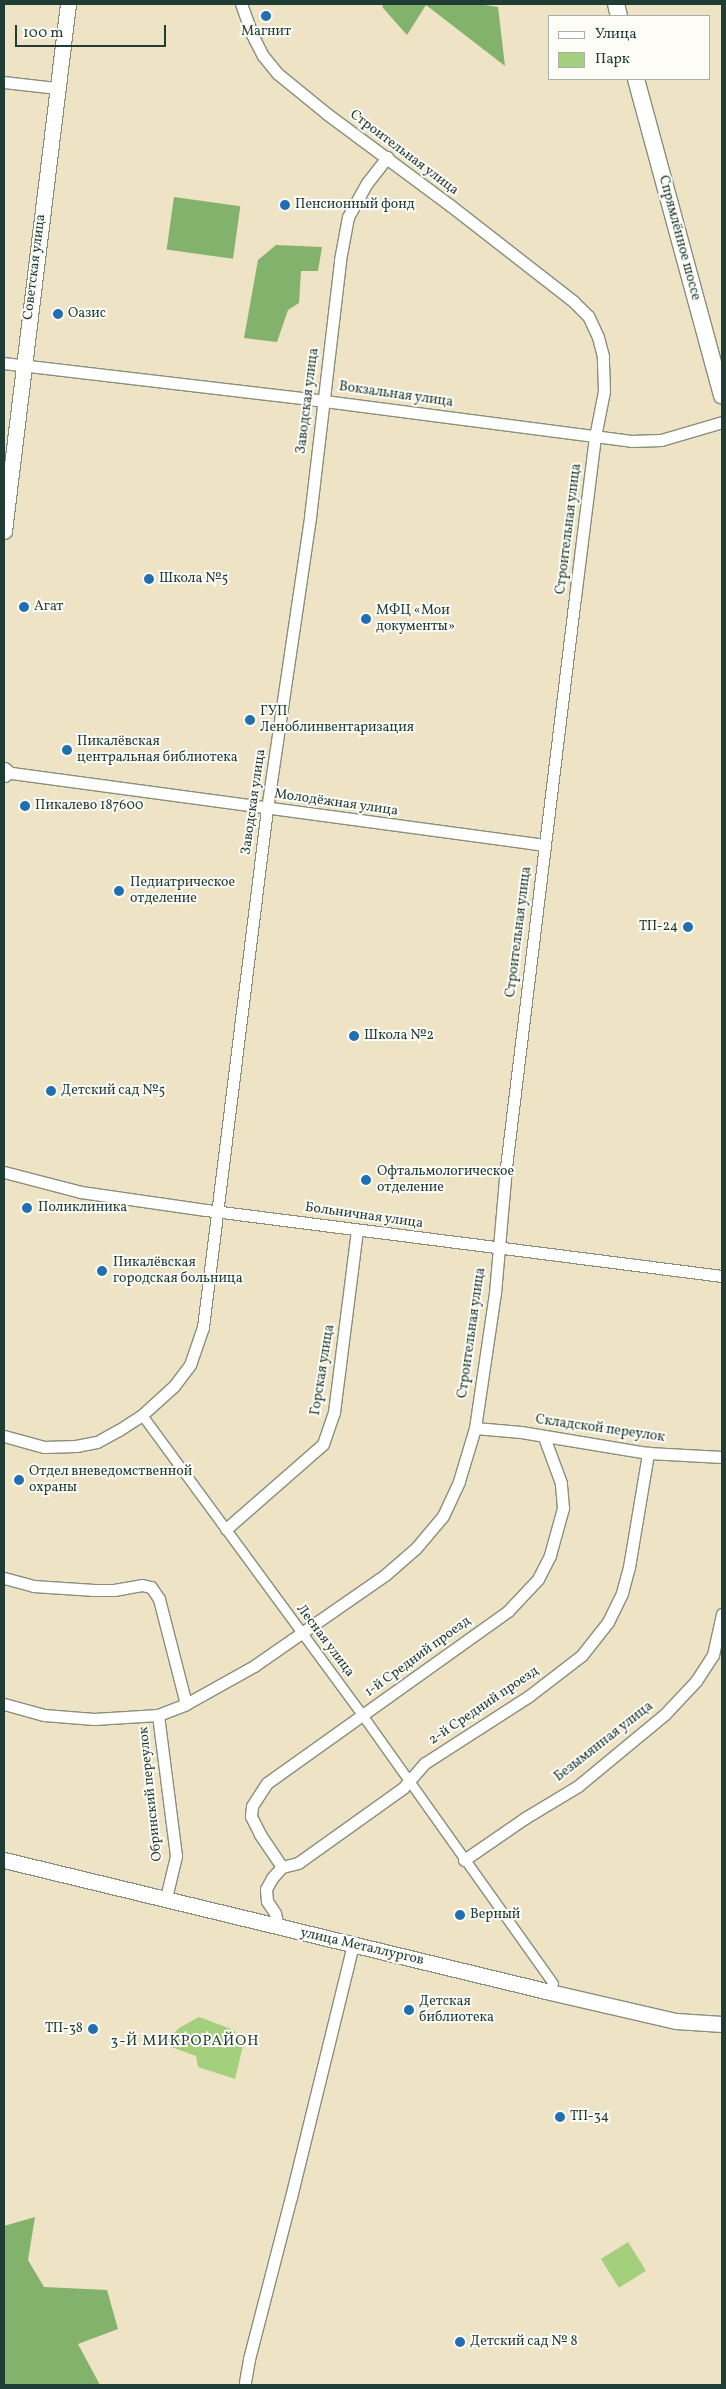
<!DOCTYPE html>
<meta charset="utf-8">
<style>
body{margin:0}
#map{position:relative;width:726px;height:2389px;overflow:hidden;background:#eee3c4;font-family:Vollkorn,serif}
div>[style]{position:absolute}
.green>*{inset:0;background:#a4d07d;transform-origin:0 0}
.forest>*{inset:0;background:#83b26c;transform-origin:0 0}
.roads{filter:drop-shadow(1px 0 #86907c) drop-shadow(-1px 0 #86907c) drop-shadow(0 1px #86907c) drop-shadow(0 -1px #86907c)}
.pedestrian>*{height:9px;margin:-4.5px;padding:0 4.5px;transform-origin:4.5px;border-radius:4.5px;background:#fff}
.minor>*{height:11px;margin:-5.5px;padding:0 5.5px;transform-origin:5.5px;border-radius:5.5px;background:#fff}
.tertiary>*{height:15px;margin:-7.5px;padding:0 7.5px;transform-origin:7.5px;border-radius:7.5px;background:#fff}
.secondary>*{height:16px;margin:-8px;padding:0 8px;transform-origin:8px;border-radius:8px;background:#fff}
.dots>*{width:14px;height:14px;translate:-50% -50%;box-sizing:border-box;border:2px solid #fdfcf7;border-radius:50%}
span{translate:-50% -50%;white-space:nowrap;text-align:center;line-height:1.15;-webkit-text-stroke:4px #fdfcf7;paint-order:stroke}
.poi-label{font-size:14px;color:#1f3d34}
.left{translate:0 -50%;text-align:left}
.right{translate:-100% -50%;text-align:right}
.street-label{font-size:14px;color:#1f3d34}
.neighbourhood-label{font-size:15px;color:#1f3d34;letter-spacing:1px}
.frame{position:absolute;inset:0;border:5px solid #1f3d34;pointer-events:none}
.legend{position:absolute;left:548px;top:15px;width:162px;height:65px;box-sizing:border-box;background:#fdfcf7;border:1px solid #a4b0a9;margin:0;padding:6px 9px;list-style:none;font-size:15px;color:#1f3d34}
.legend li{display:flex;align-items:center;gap:10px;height:25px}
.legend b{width:25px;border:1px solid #a4b0a9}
.scale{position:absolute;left:15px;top:25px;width:151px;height:22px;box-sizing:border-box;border:2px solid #1f3d34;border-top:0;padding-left:6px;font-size:15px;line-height:18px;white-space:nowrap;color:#1f3d34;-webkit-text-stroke:4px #fdfcf7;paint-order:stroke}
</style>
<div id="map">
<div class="green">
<i style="clip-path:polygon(199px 2017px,234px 2030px,243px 2046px,235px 2079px,198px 2067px,196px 2056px,163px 2044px,179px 2028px)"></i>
<i style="left:628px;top:2242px;width:34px;height:32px;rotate:58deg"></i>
</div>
<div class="forest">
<i style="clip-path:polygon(382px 4px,478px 4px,498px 7px,505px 66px,426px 5px,407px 35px,383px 8px)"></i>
<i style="left:174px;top:197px;width:67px;height:53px;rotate:8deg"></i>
<i style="clip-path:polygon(276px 245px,322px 247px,318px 271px,301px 271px,299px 303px,288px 310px,277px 342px,244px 338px,258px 260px)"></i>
<i style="clip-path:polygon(35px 2217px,28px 2260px,44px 2287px,107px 2290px,118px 2329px,78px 2344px,100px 2385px,4px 2385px,4px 2226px)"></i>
</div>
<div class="roads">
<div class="pedestrian">
<i style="left:142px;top:1415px;width:373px;rotate:53.7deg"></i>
<i style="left:363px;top:1716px;width:328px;rotate:54.6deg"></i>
</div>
<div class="minor">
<i style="left:4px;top:82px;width:53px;rotate:6.5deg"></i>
<i style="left:4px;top:363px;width:307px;rotate:6.7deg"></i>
<i style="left:309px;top:399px;width:325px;rotate:7.4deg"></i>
<i style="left:631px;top:441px;width:30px;rotate:-2deg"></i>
<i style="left:661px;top:440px;width:64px;rotate:-16.4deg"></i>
<i style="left:4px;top:772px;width:546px;rotate:7.68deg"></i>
<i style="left:4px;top:1172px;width:80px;rotate:14.6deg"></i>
<i style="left:81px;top:1192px;width:126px;rotate:8.2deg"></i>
<i style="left:206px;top:1210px;width:520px;rotate:7.29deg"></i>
<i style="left:475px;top:1428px;width:46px;rotate:5deg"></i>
<i style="left:521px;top:1432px;width:129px;rotate:9.4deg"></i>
<i style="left:648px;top:1453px;width:74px;rotate:3.1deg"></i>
<i style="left:4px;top:1436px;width:41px;rotate:15.4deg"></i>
<i style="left:44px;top:1447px;width:32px;rotate:-2deg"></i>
<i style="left:76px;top:1446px;width:21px;rotate:-11deg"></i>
<i style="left:97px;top:1442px;width:25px;rotate:-29deg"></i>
<i style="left:119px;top:1430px;width:27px;rotate:-33deg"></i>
<i style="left:142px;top:1415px;width:43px;rotate:-42.2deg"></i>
<i style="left:174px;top:1386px;width:26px;rotate:-53deg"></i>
<i style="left:190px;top:1365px;width:40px;rotate:-71.1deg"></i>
<i style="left:203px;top:1327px;width:522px;rotate:-82.96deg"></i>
<i style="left:267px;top:809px;width:295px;rotate:-81.6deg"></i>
<i style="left:310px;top:517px;width:259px;rotate:-83.3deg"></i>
<i style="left:340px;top:260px;width:44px;rotate:-79.5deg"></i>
<i style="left:348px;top:217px;width:39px;rotate:-61deg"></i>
<i style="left:367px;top:183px;width:33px;rotate:-52deg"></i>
<i style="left:226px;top:1529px;width:129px;rotate:-41.2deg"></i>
<i style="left:323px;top:1444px;width:34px;rotate:-71deg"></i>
<i style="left:334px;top:1412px;width:183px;rotate:-82.8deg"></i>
<i style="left:4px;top:1578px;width:30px;rotate:15deg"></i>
<i style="left:33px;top:1586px;width:61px;rotate:3.8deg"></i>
<i style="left:94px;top:1590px;width:20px"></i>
<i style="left:114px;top:1590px;width:28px;rotate:-10deg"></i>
<i style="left:142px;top:1585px;width:9px;rotate:13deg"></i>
<i style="left:151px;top:1587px;width:14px;rotate:56deg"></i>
<i style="left:159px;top:1599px;width:108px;rotate:75.6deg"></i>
<i style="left:4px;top:1704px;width:41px;rotate:15.4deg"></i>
<i style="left:44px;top:1715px;width:50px;rotate:4.6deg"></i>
<i style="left:94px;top:1719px;width:64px;rotate:-3.6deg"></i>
<i style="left:158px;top:1715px;width:30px;rotate:-21deg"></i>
<i style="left:186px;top:1704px;width:78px;rotate:-29.2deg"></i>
<i style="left:254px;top:1666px;width:160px;rotate:-34.8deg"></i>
<i style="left:385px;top:1575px;width:41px;rotate:-41.1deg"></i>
<i style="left:416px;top:1548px;width:42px;rotate:-49.8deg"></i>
<i style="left:443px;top:1516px;width:38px;rotate:-65deg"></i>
<i style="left:459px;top:1481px;width:55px;rotate:-73.2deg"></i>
<i style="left:475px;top:1428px;width:136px;rotate:-81.6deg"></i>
<i style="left:495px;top:1293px;width:126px;rotate:-85deg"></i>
<i style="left:506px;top:1167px;width:574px;rotate:-83.1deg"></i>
<i style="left:575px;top:597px;width:161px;rotate:-82.9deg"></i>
<i style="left:595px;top:437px;width:47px;rotate:-78.9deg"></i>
<i style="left:604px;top:391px;width:35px;rotate:-92deg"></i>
<i style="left:603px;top:356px;width:20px;rotate:-105deg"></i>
<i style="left:598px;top:337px;width:23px;rotate:-115deg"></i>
<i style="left:588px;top:316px;width:21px;rotate:-135deg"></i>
<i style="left:573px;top:301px;width:155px;rotate:-142.1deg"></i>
<i style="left:451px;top:206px;width:156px;rotate:-143.4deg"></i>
<i style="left:326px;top:113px;width:63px;rotate:-140.8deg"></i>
<i style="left:277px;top:73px;width:22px;rotate:-129deg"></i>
<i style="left:263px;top:56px;width:25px;rotate:-117deg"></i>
<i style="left:252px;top:34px;width:32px;rotate:-110deg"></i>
<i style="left:158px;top:1715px;width:142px;rotate:82.7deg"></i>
<i style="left:176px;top:1856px;width:43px;rotate:103.4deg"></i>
<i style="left:464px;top:1860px;width:74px;rotate:-34.5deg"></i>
<i style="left:525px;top:1818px;width:62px;rotate:-31.1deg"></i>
<i style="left:578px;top:1786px;width:113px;rotate:-39.6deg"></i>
<i style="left:665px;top:1714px;width:45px;rotate:-46.8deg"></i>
<i style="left:696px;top:1681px;width:31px;rotate:-57deg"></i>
<i style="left:713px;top:1655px;width:42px;rotate:-77.6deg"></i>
<i style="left:282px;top:1867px;width:40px;rotate:-124deg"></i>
<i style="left:260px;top:1834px;width:20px;rotate:-117deg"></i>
<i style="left:251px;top:1816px;width:10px;rotate:-84deg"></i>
<i style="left:252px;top:1806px;width:27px;rotate:-57deg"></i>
<i style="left:267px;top:1783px;width:296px;rotate:-35.5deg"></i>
<i style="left:508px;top:1611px;width:44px;rotate:-46.8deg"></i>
<i style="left:538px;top:1579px;width:27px;rotate:-63deg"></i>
<i style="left:550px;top:1555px;width:49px;rotate:-74.5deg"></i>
<i style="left:563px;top:1508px;width:25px;rotate:-95deg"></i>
<i style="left:561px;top:1483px;width:49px;rotate:-110.3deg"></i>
<i style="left:278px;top:1927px;width:14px;rotate:-102deg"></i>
<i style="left:275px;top:1913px;width:14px;rotate:-124deg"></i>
<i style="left:267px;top:1901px;width:12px;rotate:-95deg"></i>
<i style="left:266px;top:1889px;width:13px;rotate:-61deg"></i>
<i style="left:272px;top:1878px;width:15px;rotate:-48deg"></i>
<i style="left:282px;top:1867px;width:16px;rotate:-14deg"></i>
<i style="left:298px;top:1863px;width:129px;rotate:-35.5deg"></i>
<i style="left:403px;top:1788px;width:33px;rotate:-49deg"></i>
<i style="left:425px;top:1763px;width:124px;rotate:-32.8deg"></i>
<i style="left:529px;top:1696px;width:67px;rotate:-37.7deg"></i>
<i style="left:582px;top:1655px;width:42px;rotate:-51.8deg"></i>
<i style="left:608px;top:1622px;width:32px;rotate:-64deg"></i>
<i style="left:622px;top:1593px;width:27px;rotate:-75deg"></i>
<i style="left:629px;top:1567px;width:116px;rotate:-80.5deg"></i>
<i style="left:245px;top:2382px;width:23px;rotate:-80deg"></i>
<i style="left:249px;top:2359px;width:167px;rotate:-75.5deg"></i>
<i style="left:291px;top:2197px;width:260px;rotate:-76.2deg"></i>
</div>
<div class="tertiary">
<i style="left:4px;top:531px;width:531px;rotate:-83.08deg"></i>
<i style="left:4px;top:770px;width:3px;rotate:45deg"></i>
<i style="left:6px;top:772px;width:3px;rotate:135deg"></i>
<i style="left:4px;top:1860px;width:562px;rotate:13.59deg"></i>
<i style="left:550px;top:1992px;width:129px;rotate:13deg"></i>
<i style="left:676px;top:2021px;width:46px;rotate:3.7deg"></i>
</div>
<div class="secondary">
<i style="left:616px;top:4px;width:12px;rotate:76deg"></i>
<i style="left:636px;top:79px;width:328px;rotate:74.8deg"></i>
</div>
</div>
<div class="dots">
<i style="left:266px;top:16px;background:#1f6fb2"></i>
<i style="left:285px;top:205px;background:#1f6fb2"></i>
<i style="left:58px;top:314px;background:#1f6fb2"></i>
<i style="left:149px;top:579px;background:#1f6fb2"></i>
<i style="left:24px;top:607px;background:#1f6fb2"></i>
<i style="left:366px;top:619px;background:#1f6fb2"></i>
<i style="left:250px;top:720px;background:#1f6fb2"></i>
<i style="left:67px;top:750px;background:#1f6fb2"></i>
<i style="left:25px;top:806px;background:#1f6fb2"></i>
<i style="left:119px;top:891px;background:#1f6fb2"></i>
<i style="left:688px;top:927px;background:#1f6fb2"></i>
<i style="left:354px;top:1036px;background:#1f6fb2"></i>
<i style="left:51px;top:1091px;background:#1f6fb2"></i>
<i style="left:366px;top:1180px;background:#1f6fb2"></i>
<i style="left:27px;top:1208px;background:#1f6fb2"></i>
<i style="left:102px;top:1271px;background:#1f6fb2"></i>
<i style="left:19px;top:1480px;background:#1f6fb2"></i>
<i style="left:460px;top:1915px;background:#1f6fb2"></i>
<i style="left:409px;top:2010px;background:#1f6fb2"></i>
<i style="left:93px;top:2029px;background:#1f6fb2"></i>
<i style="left:560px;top:2117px;background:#1f6fb2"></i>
<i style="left:460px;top:2342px;background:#1f6fb2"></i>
</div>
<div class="poi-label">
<span style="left:266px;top:32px">Магнит</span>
<span class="left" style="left:295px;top:205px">Пенсионный фонд</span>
<span class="left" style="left:68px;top:314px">Оазис</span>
<span class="left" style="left:159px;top:579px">Школа №5</span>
<span class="left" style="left:34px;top:607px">Агат</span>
<span class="left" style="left:376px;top:619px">МФЦ «Мои<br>документы»</span>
<span class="left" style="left:260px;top:720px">ГУП<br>Леноблинвентаризация</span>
<span class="left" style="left:77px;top:750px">Пикалёвская<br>центральная библиотека</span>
<span class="left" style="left:35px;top:806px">Пикалево 187600</span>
<span class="left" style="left:130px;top:891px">Педиатрическое<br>отделение</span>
<span class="right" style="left:678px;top:927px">ТП-24</span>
<span class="left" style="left:364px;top:1036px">Школа №2</span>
<span class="left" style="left:61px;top:1091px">Детский сад №5</span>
<span class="left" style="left:377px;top:1180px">Офтальмологическое<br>отделение</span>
<span class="left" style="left:38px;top:1208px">Поликлиника</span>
<span class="left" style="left:113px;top:1271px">Пикалёвская<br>городская больница</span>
<span class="left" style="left:29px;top:1480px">Отдел вневедомственной<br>охраны</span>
<span class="left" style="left:470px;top:1915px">Верный</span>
<span class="left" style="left:419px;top:2010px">Детская<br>библиотека</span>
<span class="right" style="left:83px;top:2029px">ТП-38</span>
<span class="left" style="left:570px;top:2117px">ТП-34</span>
<span class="left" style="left:470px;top:2342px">Детский сад № 8</span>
</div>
<div class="street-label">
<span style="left:404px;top:153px;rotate:37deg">Строительная улица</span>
<span style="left:679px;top:238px;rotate:75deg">Спрямлённое шоссе</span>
<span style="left:35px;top:267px;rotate:-83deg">Советская улица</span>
<span style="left:396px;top:395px;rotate:8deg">Вокзальная улица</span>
<span style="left:308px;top:401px;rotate:-83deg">Заводская улица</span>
<span style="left:569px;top:529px;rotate:-83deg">Строительная улица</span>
<span style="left:254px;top:802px;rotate:-82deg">Заводская улица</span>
<span style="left:336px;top:803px;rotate:8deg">Молодёжная улица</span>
<span style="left:519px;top:932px;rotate:-83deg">Строительная улица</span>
<span style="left:364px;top:1216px;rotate:8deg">Больничная улица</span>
<span style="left:472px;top:1333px;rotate:-82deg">Строительная улица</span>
<span style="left:323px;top:1370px;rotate:-81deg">Горская улица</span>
<span style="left:600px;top:1429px;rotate:8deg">Складской переулок</span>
<span style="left:325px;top:1641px;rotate:53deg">Лесная улица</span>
<span style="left:418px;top:1657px;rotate:-36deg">1-й Средний проезд</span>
<span style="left:484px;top:1706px;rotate:-34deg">2-й Средний проезд</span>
<span style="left:604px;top:1742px;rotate:-38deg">Безымянная улица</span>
<span style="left:151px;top:1794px;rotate:-96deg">Обринский переулок</span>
<span style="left:362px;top:1947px;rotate:13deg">улица Металлургов</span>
</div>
<div class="neighbourhood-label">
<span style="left:185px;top:2042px">3-Й МИКРОРАЙОН</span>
</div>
<div class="frame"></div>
<ul class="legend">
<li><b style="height:6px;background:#fff"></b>Улица</li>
<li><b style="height:14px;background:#a4d07d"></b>Парк</li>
</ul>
<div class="scale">100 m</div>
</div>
